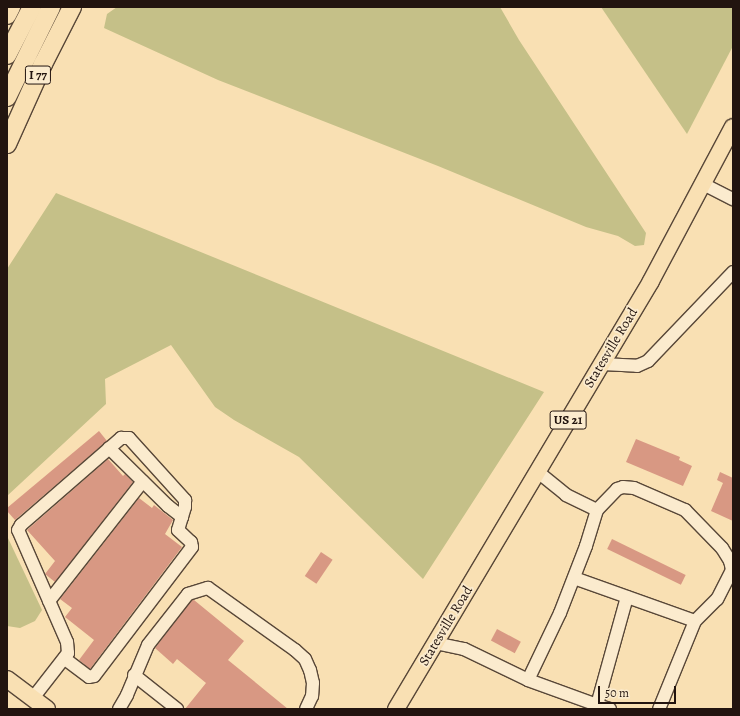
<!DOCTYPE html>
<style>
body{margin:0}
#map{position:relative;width:740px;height:716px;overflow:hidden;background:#f9e0b3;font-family:Alegreya,serif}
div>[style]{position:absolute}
.green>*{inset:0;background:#c5c088}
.building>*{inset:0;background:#d89883;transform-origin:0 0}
.roads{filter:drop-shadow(1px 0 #584738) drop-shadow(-1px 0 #584738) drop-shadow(0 1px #584738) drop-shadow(0 -1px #584738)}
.minor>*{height:12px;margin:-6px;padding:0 6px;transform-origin:6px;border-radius:6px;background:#fbebce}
.major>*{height:16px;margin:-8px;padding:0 8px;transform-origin:8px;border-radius:8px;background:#f9e0b3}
.highway>*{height:18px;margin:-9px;padding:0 9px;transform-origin:9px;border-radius:9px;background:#f9e0b3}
span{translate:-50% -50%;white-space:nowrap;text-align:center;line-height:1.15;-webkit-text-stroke:3.5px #fbebce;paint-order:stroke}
.shield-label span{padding:1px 3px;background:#fbebce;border:1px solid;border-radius:3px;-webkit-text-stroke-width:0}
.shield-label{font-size:13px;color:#22140f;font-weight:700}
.street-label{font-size:14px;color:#22140f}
.frame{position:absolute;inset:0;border:8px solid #22140f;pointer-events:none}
.scale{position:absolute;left:598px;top:686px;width:78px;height:18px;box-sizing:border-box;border:2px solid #22140f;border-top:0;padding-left:5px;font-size:12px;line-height:14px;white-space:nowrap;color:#22140f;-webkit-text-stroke:3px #fbebce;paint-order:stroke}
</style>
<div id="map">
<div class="green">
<i style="clip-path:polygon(117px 7px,500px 7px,519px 40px,646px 233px,644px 245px,635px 246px,618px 236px,586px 227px,438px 166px,218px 80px,104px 28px,107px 14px)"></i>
<i style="clip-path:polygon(601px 7px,733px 7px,733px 46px,687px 134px)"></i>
<i style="clip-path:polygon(56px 193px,544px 392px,423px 579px,299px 457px,234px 420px,215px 407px,171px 345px,105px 379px,106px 404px,7px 496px,7px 269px)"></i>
<i style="clip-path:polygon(7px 536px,42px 610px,35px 621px,20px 628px,7px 626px)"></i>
</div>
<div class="building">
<i style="clip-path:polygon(99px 431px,107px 441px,15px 520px,7px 511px,7px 508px)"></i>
<i style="clip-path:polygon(636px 439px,680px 457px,679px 460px,692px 466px,683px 486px,626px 462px)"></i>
<i style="clip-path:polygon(108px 459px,123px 476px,125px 474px,133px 482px,55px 582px,45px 574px,55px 561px,27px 530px)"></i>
<i style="clip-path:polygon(720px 472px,733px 478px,733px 521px,711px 511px,723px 483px,717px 480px)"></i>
<i style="clip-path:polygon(139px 498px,152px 508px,154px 505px,173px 520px,165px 534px,182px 547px,90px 669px,79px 660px,94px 640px,65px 617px,72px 608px,60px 599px)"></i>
<i style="left:612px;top:539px;width:82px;height:11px;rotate:26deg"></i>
<i style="left:321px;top:552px;width:14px;height:29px;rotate:34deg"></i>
<i style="clip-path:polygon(192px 600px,194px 600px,244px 641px,228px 660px,288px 709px,185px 709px,206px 683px,177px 659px,173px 664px,155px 648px)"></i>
<i style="left:497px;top:629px;width:27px;height:13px;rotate:28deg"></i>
</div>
<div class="roads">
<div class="minor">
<i style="left:703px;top:184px;width:34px;rotate:27deg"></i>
<i style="left:602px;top:364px;width:35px;rotate:3deg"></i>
<i style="left:637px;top:366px;width:12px;rotate:-24deg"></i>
<i style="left:648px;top:361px;width:123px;rotate:-46.3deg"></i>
<i style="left:109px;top:448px;width:83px;rotate:44.5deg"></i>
<i style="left:168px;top:506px;width:18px;rotate:38deg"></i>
<i style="left:538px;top:472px;width:36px;rotate:39deg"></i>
<i style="left:566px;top:495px;width:34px;rotate:26deg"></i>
<i style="left:597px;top:510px;width:38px;rotate:107deg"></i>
<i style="left:586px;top:546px;width:72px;rotate:111.2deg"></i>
<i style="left:560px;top:613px;width:74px;rotate:115.5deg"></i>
<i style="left:528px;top:680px;width:73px;rotate:19.9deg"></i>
<i style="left:597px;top:705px;width:4px;rotate:104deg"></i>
<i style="left:597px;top:510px;width:29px;rotate:-46deg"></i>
<i style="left:617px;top:489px;width:6px;rotate:-18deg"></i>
<i style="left:623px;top:487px;width:11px;rotate:5deg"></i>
<i style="left:634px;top:488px;width:56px;rotate:23.3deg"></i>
<i style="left:685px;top:510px;width:53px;rotate:45.8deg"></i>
<i style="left:722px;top:548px;width:15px;rotate:58deg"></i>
<i style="left:730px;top:561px;width:9px;rotate:77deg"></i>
<i style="left:732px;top:570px;width:33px;rotate:117deg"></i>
<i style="left:717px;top:599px;width:31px;rotate:135deg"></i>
<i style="left:574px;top:578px;width:128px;rotate:19.6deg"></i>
<i style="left:695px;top:621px;width:95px;rotate:112.2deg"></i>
<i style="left:49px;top:601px;width:152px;rotate:-51.9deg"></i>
<i style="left:435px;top:643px;width:30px;rotate:12deg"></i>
<i style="left:464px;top:649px;width:71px;rotate:25.8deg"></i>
<i style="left:134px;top:675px;width:55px;rotate:38.3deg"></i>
<i style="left:33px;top:698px;width:57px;rotate:-52.1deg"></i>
<i style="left:68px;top:653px;width:11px;rotate:-95deg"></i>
<i style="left:67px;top:642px;width:122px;rotate:-113.6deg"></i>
<i style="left:18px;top:530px;width:6px;rotate:-59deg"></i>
<i style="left:21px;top:525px;width:133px;rotate:-41deg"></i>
<i style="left:121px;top:438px;width:8px"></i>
<i style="left:129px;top:438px;width:84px;rotate:47.9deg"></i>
<i style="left:185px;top:500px;width:7px;rotate:90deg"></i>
<i style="left:185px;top:507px;width:24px;rotate:107deg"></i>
<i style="left:178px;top:530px;width:18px;rotate:43deg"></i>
<i style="left:191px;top:542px;width:5px;rotate:79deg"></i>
<i style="left:192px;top:547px;width:162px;rotate:127.2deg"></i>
<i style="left:94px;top:676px;width:5px;rotate:169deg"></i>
<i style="left:89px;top:677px;width:31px;rotate:-143deg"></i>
<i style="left:119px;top:709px;width:16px;rotate:-60deg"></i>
<i style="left:127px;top:695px;width:54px;rotate:-67.2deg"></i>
<i style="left:148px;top:645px;width:65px;rotate:-51.9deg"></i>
<i style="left:188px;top:594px;width:21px;rotate:-17deg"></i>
<i style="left:208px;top:588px;width:107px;rotate:35.5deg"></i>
<i style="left:295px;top:650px;width:13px;rotate:42deg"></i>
<i style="left:305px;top:659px;width:12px;rotate:66deg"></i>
<i style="left:310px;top:670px;width:13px;rotate:77deg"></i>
<i style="left:313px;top:683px;width:13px;rotate:94deg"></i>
<i style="left:312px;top:696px;width:14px;rotate:115deg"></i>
<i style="left:610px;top:709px;width:14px;rotate:-163deg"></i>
<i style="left:597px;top:705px;width:112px;rotate:-74.5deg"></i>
</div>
<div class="major">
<i style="left:7px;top:679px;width:50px;rotate:36.9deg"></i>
<i style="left:396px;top:709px;width:498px;rotate:-59.2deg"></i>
<i style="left:651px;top:281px;width:174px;rotate:-62deg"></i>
</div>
<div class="highway">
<i style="left:7px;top:15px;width:9px;rotate:-63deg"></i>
<i style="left:7px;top:55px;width:54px;rotate:-62.5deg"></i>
<i style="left:7px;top:97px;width:100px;rotate:-63.9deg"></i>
<i style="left:7px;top:144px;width:88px;rotate:-65.8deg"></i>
<i style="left:43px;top:64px;width:64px;rotate:-63deg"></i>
</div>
</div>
<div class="shield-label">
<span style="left:38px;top:75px">I 77</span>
<span style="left:568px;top:420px">US 21</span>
</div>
<div class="street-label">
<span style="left:611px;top:348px;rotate:-59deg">Statesville Road</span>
<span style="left:446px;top:626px;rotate:-59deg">Statesville Road</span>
</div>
<div class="frame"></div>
<div class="scale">50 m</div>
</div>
